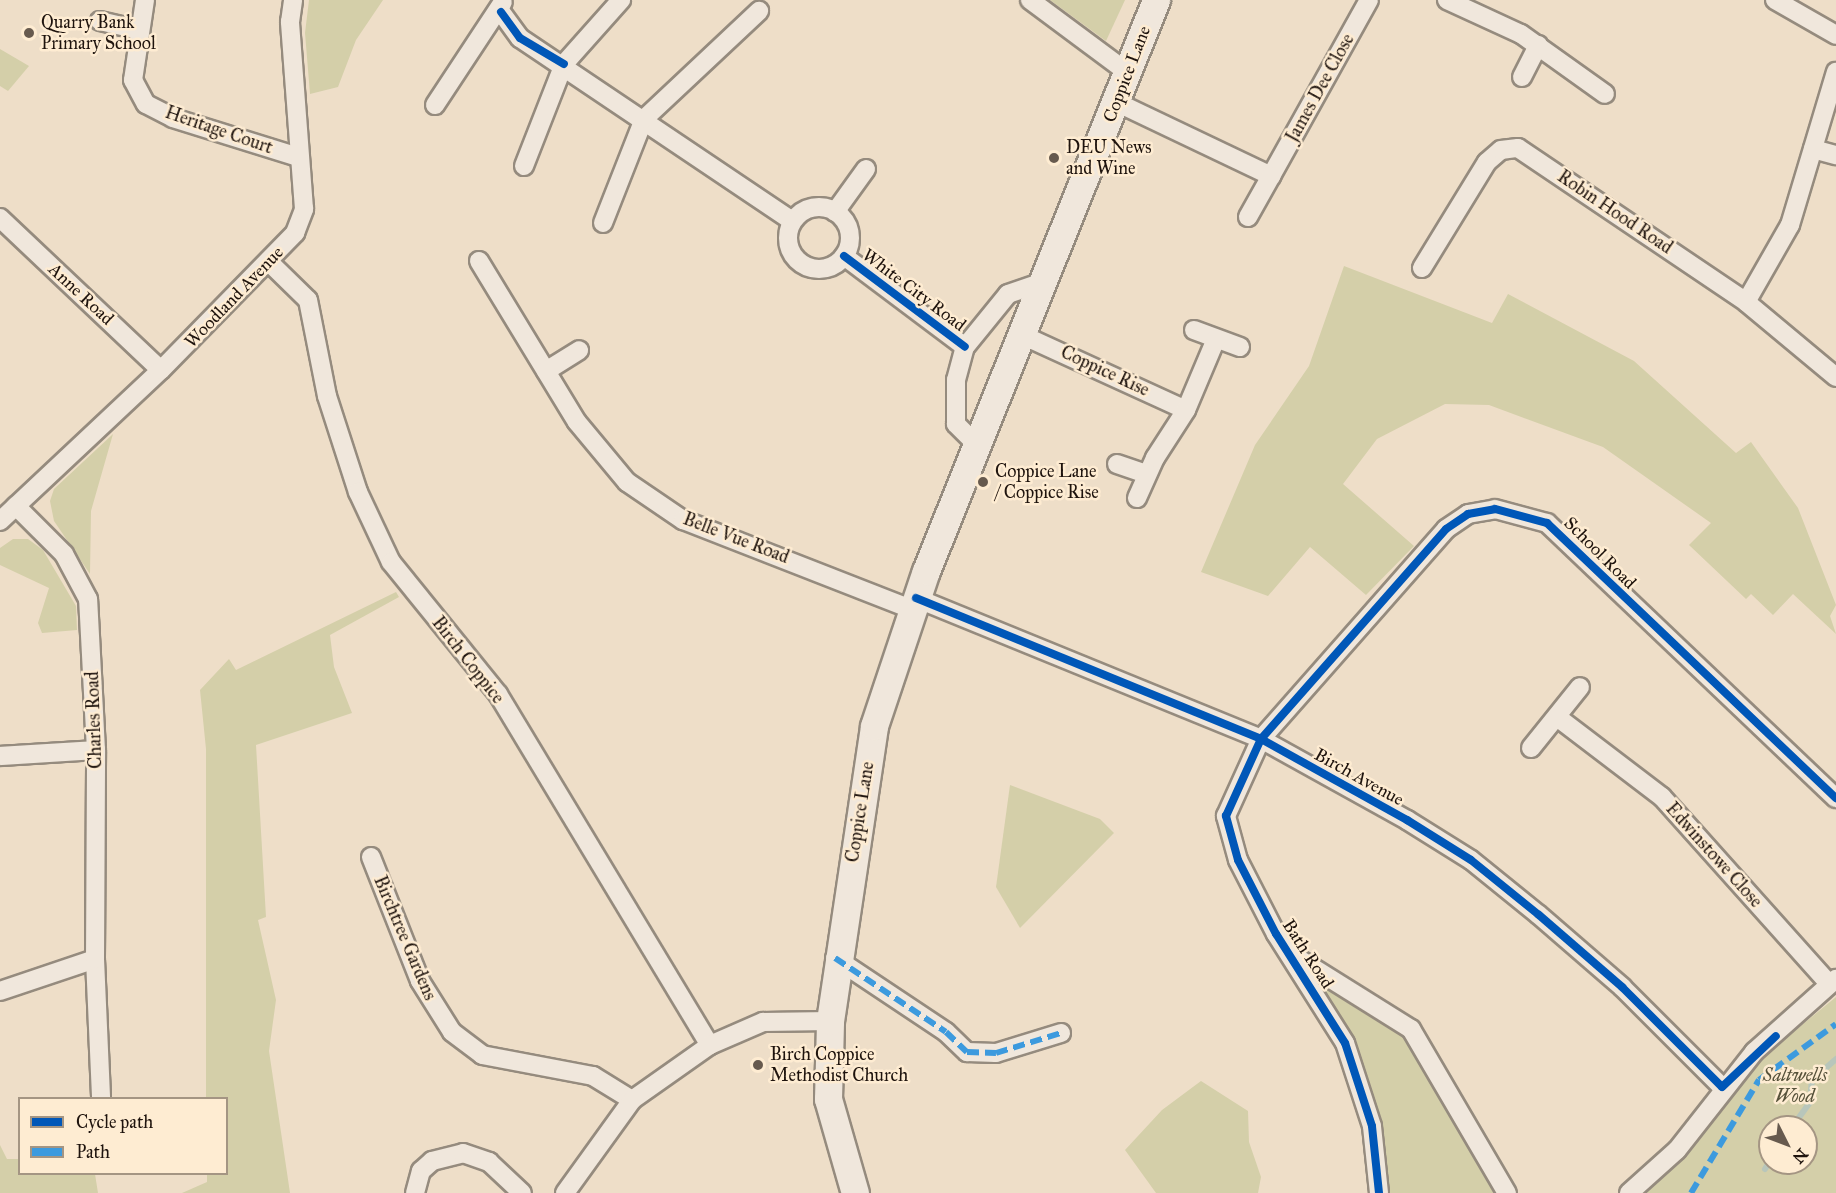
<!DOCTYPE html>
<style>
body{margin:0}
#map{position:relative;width:1836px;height:1193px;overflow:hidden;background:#eedec8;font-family:"IM FELL Great Primer",serif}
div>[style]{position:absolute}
.green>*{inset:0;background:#d4cfa9}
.stream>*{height:6px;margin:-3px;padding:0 3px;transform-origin:3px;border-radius:3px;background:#b8c6bb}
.roads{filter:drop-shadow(2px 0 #958b7e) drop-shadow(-2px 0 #958b7e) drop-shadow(0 2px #958b7e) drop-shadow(0 -2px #958b7e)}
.street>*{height:18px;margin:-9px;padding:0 9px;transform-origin:9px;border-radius:9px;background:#f0e7dc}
.street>.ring{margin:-9px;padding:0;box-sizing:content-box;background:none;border:18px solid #f0e7dc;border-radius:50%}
.secondary>*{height:27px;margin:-13.5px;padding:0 13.5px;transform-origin:13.5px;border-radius:13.5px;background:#f0e7dc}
.quiet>*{height:6px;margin-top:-3px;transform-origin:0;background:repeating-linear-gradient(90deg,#3c9ade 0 12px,transparent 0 18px)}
.cycleway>*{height:8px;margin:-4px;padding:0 4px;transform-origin:4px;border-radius:4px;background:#0057b8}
.dots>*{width:16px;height:16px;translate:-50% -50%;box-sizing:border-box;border:3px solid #feecd2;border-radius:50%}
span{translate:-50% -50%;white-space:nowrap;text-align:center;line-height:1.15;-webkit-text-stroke:5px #feecd2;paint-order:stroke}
.poi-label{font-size:18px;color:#1e130d}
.left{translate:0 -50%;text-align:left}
.street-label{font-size:18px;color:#1e130d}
.park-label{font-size:18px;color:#56513a;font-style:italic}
.legend{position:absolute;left:18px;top:1097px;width:210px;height:78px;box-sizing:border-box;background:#feecd2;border:2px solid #a49583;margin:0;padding:8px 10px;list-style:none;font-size:18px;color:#1e130d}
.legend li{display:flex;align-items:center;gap:12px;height:30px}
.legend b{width:30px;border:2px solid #a49583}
.north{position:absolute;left:1758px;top:1115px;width:60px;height:60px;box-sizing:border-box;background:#feecd2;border:2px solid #a49583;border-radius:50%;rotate:132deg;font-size:16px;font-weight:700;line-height:24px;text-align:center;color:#1e130d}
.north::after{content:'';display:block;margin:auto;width:21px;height:27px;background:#675a4e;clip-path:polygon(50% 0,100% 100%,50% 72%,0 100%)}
</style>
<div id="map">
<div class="green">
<i style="clip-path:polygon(309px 0,383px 0,356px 40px,338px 87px,310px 94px,305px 33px)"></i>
<i style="clip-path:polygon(1050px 0,1125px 0,1106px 41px)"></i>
<i style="clip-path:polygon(0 49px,29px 66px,8px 91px,0 86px)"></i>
<i style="clip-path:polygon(1344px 266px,1492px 323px,1508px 294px,1634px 361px,1736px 453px,1751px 442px,1798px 508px,1836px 605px,1830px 616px,1836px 634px,1793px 594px,1773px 615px,1751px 594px,1746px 599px,1689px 545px,1711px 523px,1603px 447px,1489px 405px,1445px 404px,1377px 439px,1343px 484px,1414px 546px,1366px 595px,1310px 547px,1268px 596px,1201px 572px,1255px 445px,1309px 366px)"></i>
<i style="clip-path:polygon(113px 434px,91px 511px,90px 574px,54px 521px,50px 501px,54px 489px)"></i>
<i style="clip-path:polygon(13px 539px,28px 539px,43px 550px,76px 606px,77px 630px,42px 633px,38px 623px,49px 588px,0 565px,0 548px)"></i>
<i style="clip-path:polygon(396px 592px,399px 597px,330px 635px,334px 667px,352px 713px,256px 745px,266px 917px,258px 920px,276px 1000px,269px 1051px,290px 1193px,182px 1193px,207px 1182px,207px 1174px,226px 1174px,226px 1098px,206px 1098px,206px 749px,200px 690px,229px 659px,236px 670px)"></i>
<i style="clip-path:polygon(1010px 785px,1100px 819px,1114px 833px,1020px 928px,996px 887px)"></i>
<i style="clip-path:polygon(1313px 978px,1407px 1032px,1500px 1193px,1390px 1193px,1364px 1070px)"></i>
<i style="clip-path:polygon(evenodd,1836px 997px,1836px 1193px,1643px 1193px,1753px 1065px,1836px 997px,1770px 1127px,1806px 1127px,1806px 1163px,1770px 1163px,1770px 1127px)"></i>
<i style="clip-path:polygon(1201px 1081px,1248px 1111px,1249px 1142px,1261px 1177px,1258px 1193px,1156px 1193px,1125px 1150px,1162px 1110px)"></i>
<i style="clip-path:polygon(0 1145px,7px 1159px,19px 1159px,20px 1174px,95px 1174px,98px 1193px,0 1193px)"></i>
</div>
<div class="stream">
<i style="left:1792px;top:1127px;width:31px;rotate:-54deg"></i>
<i style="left:1810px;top:1102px;width:22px;rotate:-85deg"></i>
<i style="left:1812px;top:1080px;width:32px;rotate:-41deg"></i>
<i style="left:1765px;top:1169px;width:9px;rotate:-58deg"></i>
</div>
<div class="roads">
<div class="street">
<i style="left:145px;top:0;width:81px;rotate:98.5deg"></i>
<i style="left:133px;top:80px;width:27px;rotate:62deg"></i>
<i style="left:146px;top:104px;width:30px;rotate:27deg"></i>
<i style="left:173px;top:118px;width:131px;rotate:17.3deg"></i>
<i style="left:1030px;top:0;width:121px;rotate:36.6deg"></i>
<i style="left:1447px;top:0;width:81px;rotate:24.7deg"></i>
<i style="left:1521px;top:34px;width:103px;rotate:35.5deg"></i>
<i style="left:1775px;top:0;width:70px;rotate:29.8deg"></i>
<i style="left:501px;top:12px;width:32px;rotate:54deg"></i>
<i style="left:520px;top:38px;width:328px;rotate:33.9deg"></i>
<i style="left:100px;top:21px;width:40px;rotate:13deg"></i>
<i style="left:1522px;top:77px;width:36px;rotate:-63deg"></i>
<i style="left:1116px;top:102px;width:172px;rotate:25.5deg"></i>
<i style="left:1271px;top:176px;width:201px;rotate:-60.9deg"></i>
<i style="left:435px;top:105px;width:123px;rotate:-56.6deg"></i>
<i style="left:1813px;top:149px;width:24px;rotate:15deg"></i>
<i style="left:524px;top:166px;width:110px;rotate:-68.6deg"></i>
<i style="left:564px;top:64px;width:86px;rotate:-48.3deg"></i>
<i class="ring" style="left:788px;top:207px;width:44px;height:44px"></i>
<i style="left:835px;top:212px;width:53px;rotate:-54.2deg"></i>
<i style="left:1248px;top:217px;width:47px;rotate:-60.7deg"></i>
<i style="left:0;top:218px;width:221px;rotate:43.4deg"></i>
<i style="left:603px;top:223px;width:112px;rotate:-68.5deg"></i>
<i style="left:644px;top:119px;width:158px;rotate:-43.2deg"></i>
<i style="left:844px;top:256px;width:151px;rotate:36.9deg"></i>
<i style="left:479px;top:261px;width:188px;rotate:58.7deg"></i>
<i style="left:577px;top:422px;width:78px;rotate:50.2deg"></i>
<i style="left:627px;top:482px;width:68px;rotate:34.2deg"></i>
<i style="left:683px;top:520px;width:245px;rotate:21.3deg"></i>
<i style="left:269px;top:262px;width:54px;rotate:44.3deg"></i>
<i style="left:308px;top:300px;width:98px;rotate:78.8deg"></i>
<i style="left:327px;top:396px;width:101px;rotate:72.1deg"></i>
<i style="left:358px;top:492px;width:77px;rotate:64.8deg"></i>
<i style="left:391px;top:562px;width:170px;rotate:51deg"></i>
<i style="left:498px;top:694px;width:410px;rotate:58.9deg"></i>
<i style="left:1422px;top:268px;width:124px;rotate:-58.5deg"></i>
<i style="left:1487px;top:162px;width:18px;rotate:-41deg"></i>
<i style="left:1501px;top:150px;width:17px;rotate:-7deg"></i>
<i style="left:1518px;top:148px;width:275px;rotate:34deg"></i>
<i style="left:1746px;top:302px;width:117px;rotate:39.8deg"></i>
<i style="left:1746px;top:302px;width:89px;rotate:-60.3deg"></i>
<i style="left:1790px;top:225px;width:160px;rotate:-73.3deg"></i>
<i style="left:1194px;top:330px;width:49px;rotate:20.3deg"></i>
<i style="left:1022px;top:335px;width:180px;rotate:24.6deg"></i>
<i style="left:546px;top:371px;width:39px;rotate:-32deg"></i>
<i style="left:977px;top:445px;width:30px;rotate:-135deg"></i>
<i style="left:956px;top:424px;width:44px;rotate:-90deg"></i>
<i style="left:956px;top:380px;width:34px;rotate:-75deg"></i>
<i style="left:965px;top:347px;width:68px;rotate:-50.9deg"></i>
<i style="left:1008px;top:294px;width:37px;rotate:-19deg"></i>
<i style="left:1117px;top:464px;width:31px;rotate:19deg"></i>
<i style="left:1137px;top:498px;width:44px;rotate:-65.8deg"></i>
<i style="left:1155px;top:458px;width:57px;rotate:-57.1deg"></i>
<i style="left:1186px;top:410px;width:77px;rotate:-67.1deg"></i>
<i style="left:0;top:521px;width:221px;rotate:-43.2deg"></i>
<i style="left:161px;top:370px;width:192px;rotate:-45.6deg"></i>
<i style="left:295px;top:233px;width:26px;rotate:-69deg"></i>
<i style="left:304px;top:209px;width:188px;rotate:-94.3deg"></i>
<i style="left:290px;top:22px;width:22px;rotate:-82deg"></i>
<i style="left:916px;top:598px;width:373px;rotate:22.2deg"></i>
<i style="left:1261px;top:739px;width:167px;rotate:29deg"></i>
<i style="left:1407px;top:820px;width:75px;rotate:32deg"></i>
<i style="left:1471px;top:860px;width:87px;rotate:39deg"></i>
<i style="left:1539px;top:915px;width:110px;rotate:40.9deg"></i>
<i style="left:1622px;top:987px;width:141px;rotate:45deg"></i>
<i style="left:1557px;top:717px;width:132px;rotate:37.3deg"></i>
<i style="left:1662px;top:797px;width:251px;rotate:48.2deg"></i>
<i style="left:1531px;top:748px;width:78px;rotate:-51.2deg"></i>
<i style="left:0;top:756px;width:96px;rotate:-3.6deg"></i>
<i style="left:371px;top:857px;width:133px;rotate:68.4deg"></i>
<i style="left:420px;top:981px;width:60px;rotate:57.9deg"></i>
<i style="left:452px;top:1032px;width:38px;rotate:37deg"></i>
<i style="left:482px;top:1055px;width:113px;rotate:10.7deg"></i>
<i style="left:593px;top:1076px;width:46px;rotate:31.6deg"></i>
<i style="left:1294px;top:956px;width:138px;rotate:32deg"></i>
<i style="left:1411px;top:1029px;width:190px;rotate:59.7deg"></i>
<i style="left:835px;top:958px;width:133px;rotate:33.7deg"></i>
<i style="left:946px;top:1032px;width:29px;rotate:44deg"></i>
<i style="left:967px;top:1052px;width:29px;rotate:2deg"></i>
<i style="left:996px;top:1053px;width:68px;rotate:-17.1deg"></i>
<i style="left:95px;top:959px;width:139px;rotate:87.5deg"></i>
<i style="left:0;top:991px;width:100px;rotate:-18.6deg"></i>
<i style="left:95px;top:959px;width:209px;rotate:-89.7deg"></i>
<i style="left:96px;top:750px;width:151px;rotate:-93deg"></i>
<i style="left:88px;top:599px;width:51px;rotate:-118.1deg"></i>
<i style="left:64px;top:554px;width:68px;rotate:-135deg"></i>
<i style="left:415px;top:1193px;width:23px;rotate:-75deg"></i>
<i style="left:421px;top:1171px;width:15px;rotate:-42deg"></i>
<i style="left:432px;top:1161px;width:32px;rotate:-14deg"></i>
<i style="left:463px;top:1153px;width:28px;rotate:19deg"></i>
<i style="left:489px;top:1162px;width:45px;rotate:43.2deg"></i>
<i style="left:565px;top:1193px;width:115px;rotate:-54.2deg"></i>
<i style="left:632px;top:1100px;width:95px;rotate:-35.2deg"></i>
<i style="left:710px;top:1045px;width:58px;rotate:-23.5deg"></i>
<i style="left:763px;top:1022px;width:67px;rotate:-0.9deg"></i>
<i style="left:1379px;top:1193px;width:67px;rotate:-96deg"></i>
<i style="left:1372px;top:1126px;width:87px;rotate:-108deg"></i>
<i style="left:1345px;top:1043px;width:129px;rotate:-122.3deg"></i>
<i style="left:1276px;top:934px;width:83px;rotate:-117.2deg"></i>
<i style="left:1238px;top:860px;width:46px;rotate:-105.3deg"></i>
<i style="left:1226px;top:816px;width:85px;rotate:-65.6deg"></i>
<i style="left:1261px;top:739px;width:280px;rotate:-48.6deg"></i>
<i style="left:1446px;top:529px;width:27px;rotate:-34deg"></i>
<i style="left:1468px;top:514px;width:27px;rotate:-10deg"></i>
<i style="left:1495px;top:509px;width:54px;rotate:15.1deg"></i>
<i style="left:1547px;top:523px;width:399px;rotate:43.6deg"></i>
<i style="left:1629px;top:1193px;width:64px;rotate:-41.9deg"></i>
<i style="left:1677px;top:1150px;width:125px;rotate:-51.8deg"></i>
<i style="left:1754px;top:1052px;width:110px;rotate:-41.7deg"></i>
</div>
<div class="secondary">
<i style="left:855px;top:1193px;width:98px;rotate:-106deg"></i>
<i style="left:828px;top:1099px;width:78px;rotate:-88.5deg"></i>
<i style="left:830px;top:1021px;width:298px;rotate:-81.5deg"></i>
<i style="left:874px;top:726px;width:163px;rotate:-71.5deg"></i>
<i style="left:926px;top:571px;width:616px;rotate:-68.06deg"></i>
</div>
</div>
<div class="quiet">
<i style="left:835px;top:958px;width:133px;rotate:33.7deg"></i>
<i style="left:946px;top:1032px;width:29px;rotate:44deg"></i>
<i style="left:967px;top:1052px;width:29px;rotate:2deg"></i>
<i style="left:996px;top:1053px;width:68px;rotate:-17.1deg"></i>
<i style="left:1691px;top:1193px;width:132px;rotate:-59deg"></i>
<i style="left:1759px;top:1080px;width:95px;rotate:-36deg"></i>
</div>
<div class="cycleway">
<i style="left:501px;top:12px;width:32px;rotate:54deg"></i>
<i style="left:520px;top:38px;width:51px;rotate:30.6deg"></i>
<i style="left:844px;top:256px;width:151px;rotate:36.9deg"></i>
<i style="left:916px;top:598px;width:373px;rotate:22.2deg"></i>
<i style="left:1261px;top:739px;width:167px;rotate:29deg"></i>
<i style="left:1407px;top:820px;width:75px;rotate:32deg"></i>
<i style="left:1471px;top:860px;width:87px;rotate:39deg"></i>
<i style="left:1539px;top:915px;width:110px;rotate:40.9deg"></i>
<i style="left:1622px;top:987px;width:141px;rotate:45deg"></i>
<i style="left:1722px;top:1087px;width:74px;rotate:-43.4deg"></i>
<i style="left:1379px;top:1193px;width:67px;rotate:-96deg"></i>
<i style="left:1372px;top:1126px;width:87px;rotate:-108deg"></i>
<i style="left:1345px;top:1043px;width:129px;rotate:-122.3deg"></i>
<i style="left:1276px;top:934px;width:83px;rotate:-117.2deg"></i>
<i style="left:1238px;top:860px;width:46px;rotate:-105.3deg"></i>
<i style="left:1226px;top:816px;width:85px;rotate:-65.6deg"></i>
<i style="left:1261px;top:739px;width:280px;rotate:-48.6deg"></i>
<i style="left:1446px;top:529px;width:27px;rotate:-34deg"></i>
<i style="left:1468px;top:514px;width:27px;rotate:-10deg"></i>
<i style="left:1495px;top:509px;width:54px;rotate:15.1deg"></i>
<i style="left:1547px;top:523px;width:399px;rotate:43.6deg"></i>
</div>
<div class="dots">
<i style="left:29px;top:33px;background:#675a4e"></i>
<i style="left:1054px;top:158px;background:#675a4e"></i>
<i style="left:983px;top:482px;background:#675a4e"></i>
<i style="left:758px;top:1065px;background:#675a4e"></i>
</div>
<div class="poi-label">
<span class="left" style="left:41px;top:33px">Quarry Bank<br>Primary School</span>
<span class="left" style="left:1066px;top:158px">DEU News<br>and Wine</span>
<span class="left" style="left:995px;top:482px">Coppice Lane<br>/ Coppice Rise</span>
<span class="left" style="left:770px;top:1065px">Birch Coppice<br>Methodist Church</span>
</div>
<div class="street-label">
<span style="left:1127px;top:74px;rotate:-69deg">Coppice Lane</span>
<span style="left:1320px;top:88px;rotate:-61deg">James Dee Close</span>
<span style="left:219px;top:130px;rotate:19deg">Heritage Court</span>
<span style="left:1615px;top:212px;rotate:34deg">Robin Hood Road</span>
<span style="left:914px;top:290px;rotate:37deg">White City Road</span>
<span style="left:81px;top:294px;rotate:43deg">Anne Road</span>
<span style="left:234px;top:297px;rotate:-46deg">Woodland Avenue</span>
<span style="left:1105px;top:371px;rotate:25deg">Coppice Rise</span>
<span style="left:736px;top:538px;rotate:21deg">Belle Vue Road</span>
<span style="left:1600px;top:553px;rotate:45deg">School Road</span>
<span style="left:468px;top:660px;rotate:52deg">Birch Coppice</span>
<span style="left:94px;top:720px;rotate:-92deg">Charles Road</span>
<span style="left:1359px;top:777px;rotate:29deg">Birch Avenue</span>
<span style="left:860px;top:812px;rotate:-81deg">Coppice Lane</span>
<span style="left:1714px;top:855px;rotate:48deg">Edwinstowe Close</span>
<span style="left:405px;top:938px;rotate:67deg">Birchtree Gardens</span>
<span style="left:1308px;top:954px;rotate:57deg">Bath Road</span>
</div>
<div class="park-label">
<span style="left:1795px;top:1086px">Saltwells<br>Wood</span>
</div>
<ul class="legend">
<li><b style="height:8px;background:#0057b8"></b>Cycle path</li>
<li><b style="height:8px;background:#3c9ade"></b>Path</li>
</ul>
<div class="north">N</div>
</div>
